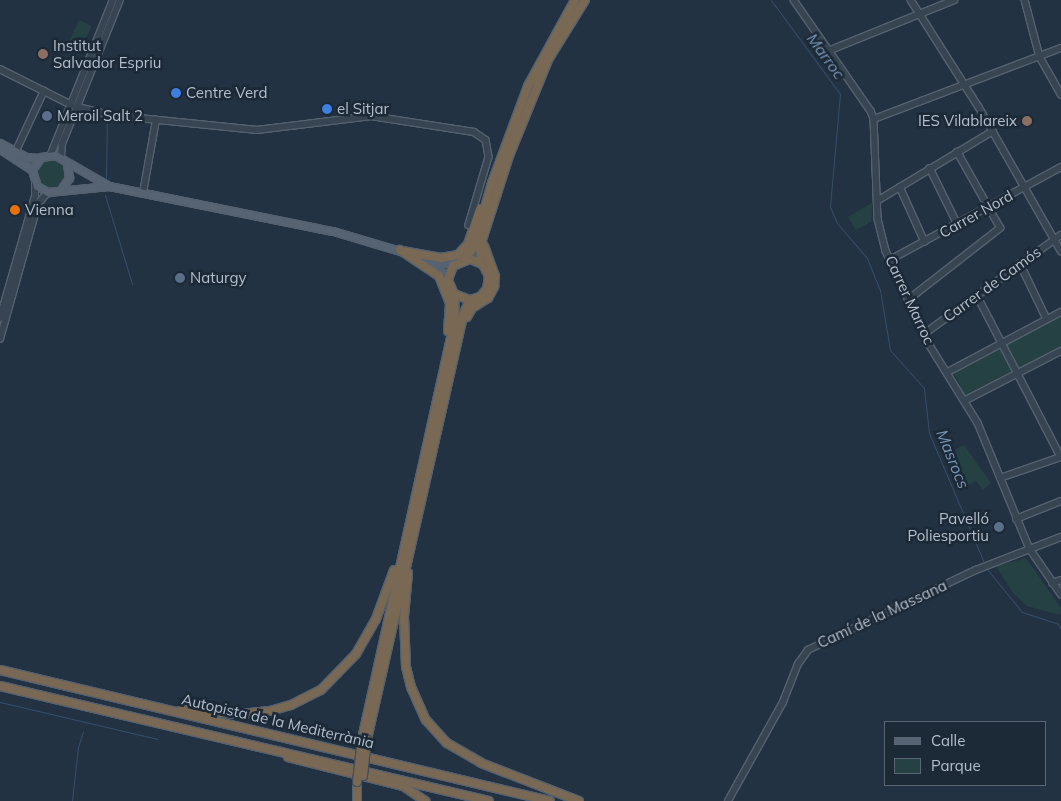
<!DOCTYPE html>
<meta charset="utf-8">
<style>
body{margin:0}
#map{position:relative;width:1061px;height:801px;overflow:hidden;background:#233242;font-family:Mulish,sans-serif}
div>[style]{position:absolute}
.green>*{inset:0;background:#254143;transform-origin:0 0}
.round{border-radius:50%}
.stream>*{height:1px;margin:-0.5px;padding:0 0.5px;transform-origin:0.5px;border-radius:0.5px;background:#354e6b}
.roads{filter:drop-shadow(1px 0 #55616f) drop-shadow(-1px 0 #55616f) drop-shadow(0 1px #55616f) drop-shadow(0 -1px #55616f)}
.minor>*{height:5.5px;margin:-2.75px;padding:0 2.75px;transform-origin:2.75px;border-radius:2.75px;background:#374452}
.major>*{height:7px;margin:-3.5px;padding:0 3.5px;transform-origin:3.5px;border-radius:3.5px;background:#556372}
.highway>*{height:8px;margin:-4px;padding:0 4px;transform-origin:4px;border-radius:4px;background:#796853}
.bridges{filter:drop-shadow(1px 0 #424e5c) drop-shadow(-1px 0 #424e5c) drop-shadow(0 1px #424e5c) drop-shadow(0 -1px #424e5c)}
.highway-bridge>*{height:8px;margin:-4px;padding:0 4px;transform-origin:4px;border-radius:4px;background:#796853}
.dots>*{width:14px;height:14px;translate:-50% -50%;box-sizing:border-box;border:2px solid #1c2937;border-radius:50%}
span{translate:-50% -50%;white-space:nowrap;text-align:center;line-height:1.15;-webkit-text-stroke:5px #1c2937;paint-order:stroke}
.poi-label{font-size:15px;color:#b4becc}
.left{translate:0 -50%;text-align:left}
.right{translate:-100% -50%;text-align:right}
.street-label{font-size:15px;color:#b4becc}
.water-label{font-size:16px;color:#7997b6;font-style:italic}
.legend{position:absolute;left:884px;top:721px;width:162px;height:65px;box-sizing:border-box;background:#1c2937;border:1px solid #596573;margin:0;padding:6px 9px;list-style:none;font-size:15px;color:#b4becc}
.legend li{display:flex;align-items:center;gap:10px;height:25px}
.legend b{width:25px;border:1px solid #596573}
</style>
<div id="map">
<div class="green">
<i style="left:79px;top:20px;width:14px;height:24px;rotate:25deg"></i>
<i class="round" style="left:36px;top:158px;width:30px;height:30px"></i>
<i style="clip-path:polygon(873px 202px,871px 222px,856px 230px,848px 217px)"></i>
<i style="clip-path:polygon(1061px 315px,1061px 347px,1019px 369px,1006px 344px)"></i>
<i style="left:1000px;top:347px;width:28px;height:53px;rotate:63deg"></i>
<i style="clip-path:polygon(964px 445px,991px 483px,983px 490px,976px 481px,968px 485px,951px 452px)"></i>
<i style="clip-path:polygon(1026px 558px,1061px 608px,1060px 615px,1027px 606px,1013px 593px,996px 566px)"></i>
</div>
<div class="stream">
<i style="left:771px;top:0;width:117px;rotate:53.7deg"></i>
<i style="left:840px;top:94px;width:113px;rotate:95.1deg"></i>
<i style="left:830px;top:207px;width:17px;rotate:66deg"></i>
<i style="left:837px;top:223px;width:46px;rotate:49.4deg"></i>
<i style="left:867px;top:258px;width:35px;rotate:68deg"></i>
<i style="left:880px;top:290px;width:61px;rotate:80.5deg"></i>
<i style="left:890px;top:350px;width:51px;rotate:48.2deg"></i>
<i style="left:924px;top:388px;width:45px;rotate:83.7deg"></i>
<i style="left:929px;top:433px;width:143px;rotate:67deg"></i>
<i style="left:106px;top:178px;width:61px;rotate:-89.1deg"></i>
<i style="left:105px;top:195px;width:93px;rotate:73.1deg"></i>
<i style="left:987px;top:569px;width:55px;rotate:50.9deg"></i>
<i style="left:1022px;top:612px;width:38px;rotate:18deg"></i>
<i style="left:1058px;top:624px;width:6px;rotate:59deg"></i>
<i style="left:0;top:702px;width:162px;rotate:13.2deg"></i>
<i style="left:72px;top:801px;width:54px;rotate:-83.7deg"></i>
<i style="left:78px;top:747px;width:16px;rotate:-72deg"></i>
</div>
<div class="roads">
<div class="minor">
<i style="left:794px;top:0;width:135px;rotate:55.3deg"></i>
<i style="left:871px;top:111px;width:9px;rotate:69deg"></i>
<i style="left:874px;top:119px;width:100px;rotate:87.7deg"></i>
<i style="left:878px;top:219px;width:33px;rotate:76deg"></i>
<i style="left:886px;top:251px;width:102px;rotate:65.2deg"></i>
<i style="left:929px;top:344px;width:93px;rotate:58.2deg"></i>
<i style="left:978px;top:423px;width:136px;rotate:67.6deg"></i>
<i style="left:1030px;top:549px;width:55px;rotate:55.4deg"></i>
<i style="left:911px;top:0;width:127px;rotate:57.6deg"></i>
<i style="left:979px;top:107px;width:166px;rotate:60.3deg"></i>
<i style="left:1025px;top:0;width:59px;rotate:75.3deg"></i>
<i style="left:1040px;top:57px;width:43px;rotate:60.4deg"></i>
<i style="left:828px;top:51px;width:136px;rotate:-22deg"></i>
<i style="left:0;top:69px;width:80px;rotate:26.6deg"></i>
<i style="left:78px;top:107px;width:32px;rotate:14deg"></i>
<i style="left:109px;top:115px;width:149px;rotate:5.8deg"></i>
<i style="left:257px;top:130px;width:115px;rotate:-7deg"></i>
<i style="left:371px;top:116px;width:104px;rotate:8.8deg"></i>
<i style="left:474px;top:132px;width:14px;rotate:34deg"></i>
<i style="left:486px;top:140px;width:17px;rotate:80deg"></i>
<i style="left:489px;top:157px;width:71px;rotate:106.4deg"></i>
<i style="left:874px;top:119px;width:200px;rotate:-20.8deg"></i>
<i style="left:16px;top:151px;width:66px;rotate:-65deg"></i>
<i style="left:51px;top:154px;width:166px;rotate:-68.1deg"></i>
<i style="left:61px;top:157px;width:13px;rotate:-86deg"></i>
<i style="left:62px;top:144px;width:155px;rotate:-68.1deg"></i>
<i style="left:930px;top:168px;width:64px;rotate:63.8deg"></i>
<i style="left:900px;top:187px;width:60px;rotate:65.6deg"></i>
<i style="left:143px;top:193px;width:74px;rotate:-79.9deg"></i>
<i style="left:877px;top:201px;width:135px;rotate:-31.1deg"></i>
<i style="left:890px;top:260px;width:195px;rotate:-28.5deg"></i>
<i style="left:1020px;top:263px;width:62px;rotate:64.3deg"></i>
<i style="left:977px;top:295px;width:182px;rotate:62.6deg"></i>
<i style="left:908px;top:300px;width:117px;rotate:-38deg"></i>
<i style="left:1000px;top:228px;width:87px;rotate:-119.5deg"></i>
<i style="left:0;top:318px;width:127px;rotate:-74deg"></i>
<i style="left:35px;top:196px;width:13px;rotate:-90deg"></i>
<i style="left:924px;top:334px;width:169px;rotate:-35.9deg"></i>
<i style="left:0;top:339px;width:140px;rotate:-74.3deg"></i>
<i style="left:38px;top:204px;width:16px;rotate:-50deg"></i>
<i style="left:948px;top:372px;width:128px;rotate:-28deg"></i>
<i style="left:966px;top:400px;width:107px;rotate:-27.3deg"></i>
<i style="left:1000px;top:478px;width:65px;rotate:-19deg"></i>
<i style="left:1016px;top:519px;width:48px;rotate:-21.8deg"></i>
<i style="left:1052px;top:583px;width:9px;rotate:-18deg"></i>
<i style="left:728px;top:801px;width:113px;rotate:-60.9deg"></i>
<i style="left:783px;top:702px;width:41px;rotate:-68.5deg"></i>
<i style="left:798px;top:664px;width:17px;rotate:-54deg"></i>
<i style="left:808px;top:650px;width:186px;rotate:-25.5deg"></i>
<i style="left:976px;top:570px;width:91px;rotate:-21.2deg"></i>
</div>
<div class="major">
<i style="left:0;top:143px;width:30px;rotate:28deg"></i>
<i style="left:26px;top:157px;width:13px;rotate:4deg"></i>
<i style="left:0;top:149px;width:38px;rotate:33deg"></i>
<i style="left:109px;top:186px;width:62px;rotate:-150.1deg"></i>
<i style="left:55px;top:155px;width:14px;rotate:172deg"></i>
<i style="left:41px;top:157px;width:16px;rotate:125deg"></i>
<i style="left:32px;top:170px;width:17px;rotate:73deg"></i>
<i style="left:37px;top:186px;width:13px;rotate:29deg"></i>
<i style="left:48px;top:192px;width:61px;rotate:-5.6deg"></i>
<i style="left:109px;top:186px;width:228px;rotate:11.4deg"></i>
<i style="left:333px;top:231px;width:73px;rotate:16.7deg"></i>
<i style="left:61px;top:189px;width:14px;rotate:-54deg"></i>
<i style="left:69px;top:178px;width:14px;rotate:-98deg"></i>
<i style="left:421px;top:257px;width:21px;rotate:17deg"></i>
<i style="left:441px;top:263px;width:18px;rotate:-3deg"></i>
<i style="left:427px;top:263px;width:17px;rotate:31deg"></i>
<i style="left:442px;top:272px;width:10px;rotate:53deg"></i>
</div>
<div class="highway">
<i style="left:400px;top:250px;width:47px;rotate:33.7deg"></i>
<i style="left:439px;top:276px;width:29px;rotate:68deg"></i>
<i style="left:450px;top:303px;width:28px;rotate:94deg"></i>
<i style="left:402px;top:251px;width:40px;rotate:10deg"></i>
<i style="left:441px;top:258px;width:17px;rotate:-10deg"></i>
<i style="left:458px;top:255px;width:15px;rotate:-48deg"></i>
<i style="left:468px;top:244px;width:37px;rotate:-71deg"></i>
<i style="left:465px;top:259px;width:16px;rotate:-55deg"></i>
<i style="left:474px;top:246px;width:66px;rotate:-74.1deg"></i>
<i style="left:492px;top:183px;width:103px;rotate:-69.6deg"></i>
<i style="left:528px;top:86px;width:98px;rotate:-61.3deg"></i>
<i style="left:482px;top:264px;width:13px;rotate:-157deg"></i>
<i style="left:470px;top:259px;width:18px;rotate:158deg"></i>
<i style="left:453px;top:266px;width:15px;rotate:110deg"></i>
<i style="left:448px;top:280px;width:15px;rotate:67deg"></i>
<i style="left:454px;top:294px;width:17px;rotate:21deg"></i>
<i style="left:470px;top:300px;width:10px;rotate:-17deg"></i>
<i style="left:480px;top:297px;width:11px;rotate:-49deg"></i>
<i style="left:487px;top:289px;width:13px;rotate:-81deg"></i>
<i style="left:489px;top:276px;width:17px;rotate:-118deg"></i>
<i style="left:481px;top:261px;width:15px;rotate:-94deg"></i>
<i style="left:480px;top:246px;width:95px;rotate:-72.1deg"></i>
<i style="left:509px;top:156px;width:104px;rotate:-67.9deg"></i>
<i style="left:548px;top:60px;width:70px;rotate:-58.3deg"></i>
<i style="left:467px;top:317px;width:10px;rotate:-61deg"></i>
<i style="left:472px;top:308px;width:19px;rotate:-32deg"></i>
<i style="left:488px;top:298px;width:13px;rotate:-61deg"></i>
<i style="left:494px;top:287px;width:11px;rotate:-85deg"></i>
<i style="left:495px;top:276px;width:32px;rotate:-110deg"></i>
<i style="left:408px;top:573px;width:44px;rotate:95.2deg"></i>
<i style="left:404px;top:617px;width:50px;rotate:87.7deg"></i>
<i style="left:406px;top:667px;width:21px;rotate:76deg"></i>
<i style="left:411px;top:687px;width:36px;rotate:66deg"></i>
<i style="left:426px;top:720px;width:31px;rotate:48deg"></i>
<i style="left:447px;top:743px;width:39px;rotate:30deg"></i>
<i style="left:481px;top:763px;width:105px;rotate:21.2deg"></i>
<i style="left:0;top:670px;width:565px;rotate:13.4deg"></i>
<i style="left:0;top:686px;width:502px;rotate:13.23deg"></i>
<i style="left:181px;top:710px;width:59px;rotate:3.9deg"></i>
<i style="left:240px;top:714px;width:30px;rotate:-6deg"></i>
<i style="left:270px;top:711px;width:22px;rotate:-16deg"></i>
<i style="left:291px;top:705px;width:34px;rotate:-27deg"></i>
<i style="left:321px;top:690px;width:50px;rotate:-45.8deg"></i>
<i style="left:356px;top:654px;width:40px;rotate:-60.3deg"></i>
<i style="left:376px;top:619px;width:52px;rotate:-69.8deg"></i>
<i style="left:362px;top:739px;width:428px;rotate:-77.5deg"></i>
<i style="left:455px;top:321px;width:27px;rotate:-92deg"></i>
<i style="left:367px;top:739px;width:435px;rotate:-77.2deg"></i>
<i style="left:463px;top:315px;width:17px;rotate:-65deg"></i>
<i style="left:288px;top:757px;width:119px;rotate:14.2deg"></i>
<i style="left:403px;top:786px;width:27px;rotate:34deg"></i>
<i style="left:357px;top:801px;width:19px;rotate:-90deg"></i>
</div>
</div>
<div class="bridges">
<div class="highway-bridge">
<i style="left:363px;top:776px;width:37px;rotate:-84deg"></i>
<i style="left:357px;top:782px;width:43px;rotate:-83.4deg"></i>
</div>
</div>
<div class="dots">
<i style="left:43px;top:54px;background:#8d6e63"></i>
<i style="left:176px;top:93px;background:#3f7fe0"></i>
<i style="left:327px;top:109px;background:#3f7fe0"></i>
<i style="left:47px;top:116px;background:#5c6f8a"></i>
<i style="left:1027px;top:121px;background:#8d6e63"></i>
<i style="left:15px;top:210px;background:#e8710a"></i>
<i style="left:180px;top:278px;background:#5c6f8a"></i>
<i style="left:999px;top:527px;background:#5c6f8a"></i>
</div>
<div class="poi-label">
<span class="left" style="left:53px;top:54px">Institut<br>Salvador Espriu</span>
<span class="left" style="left:186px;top:93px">Centre Verd</span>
<span class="left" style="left:337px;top:109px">el Sitjar</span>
<span class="left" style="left:57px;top:116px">Meroil Salt 2</span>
<span class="right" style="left:1017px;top:121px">IES Vilablareix</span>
<span class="left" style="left:25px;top:210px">Vienna</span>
<span class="left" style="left:190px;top:278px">Naturgy</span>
<span class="right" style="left:989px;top:527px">Pavelló<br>Poliesportiu</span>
</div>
<div class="street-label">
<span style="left:976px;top:214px;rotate:-29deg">Carrer Nord</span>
<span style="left:992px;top:284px;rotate:-36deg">Carrer de Camós</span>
<span style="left:910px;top:300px;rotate:65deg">Carrer Marroc</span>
<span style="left:882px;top:614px;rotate:-25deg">Camí de la Massana</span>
<span style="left:278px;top:721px;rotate:13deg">Autopista de la Mediterrània</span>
</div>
<div class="water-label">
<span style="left:826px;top:56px;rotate:54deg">Marroc</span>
<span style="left:953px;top:459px;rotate:68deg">Masrocs</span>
</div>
<ul class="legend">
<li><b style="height:6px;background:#556372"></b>Calle</li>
<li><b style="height:14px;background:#254143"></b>Parque</li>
</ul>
</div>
